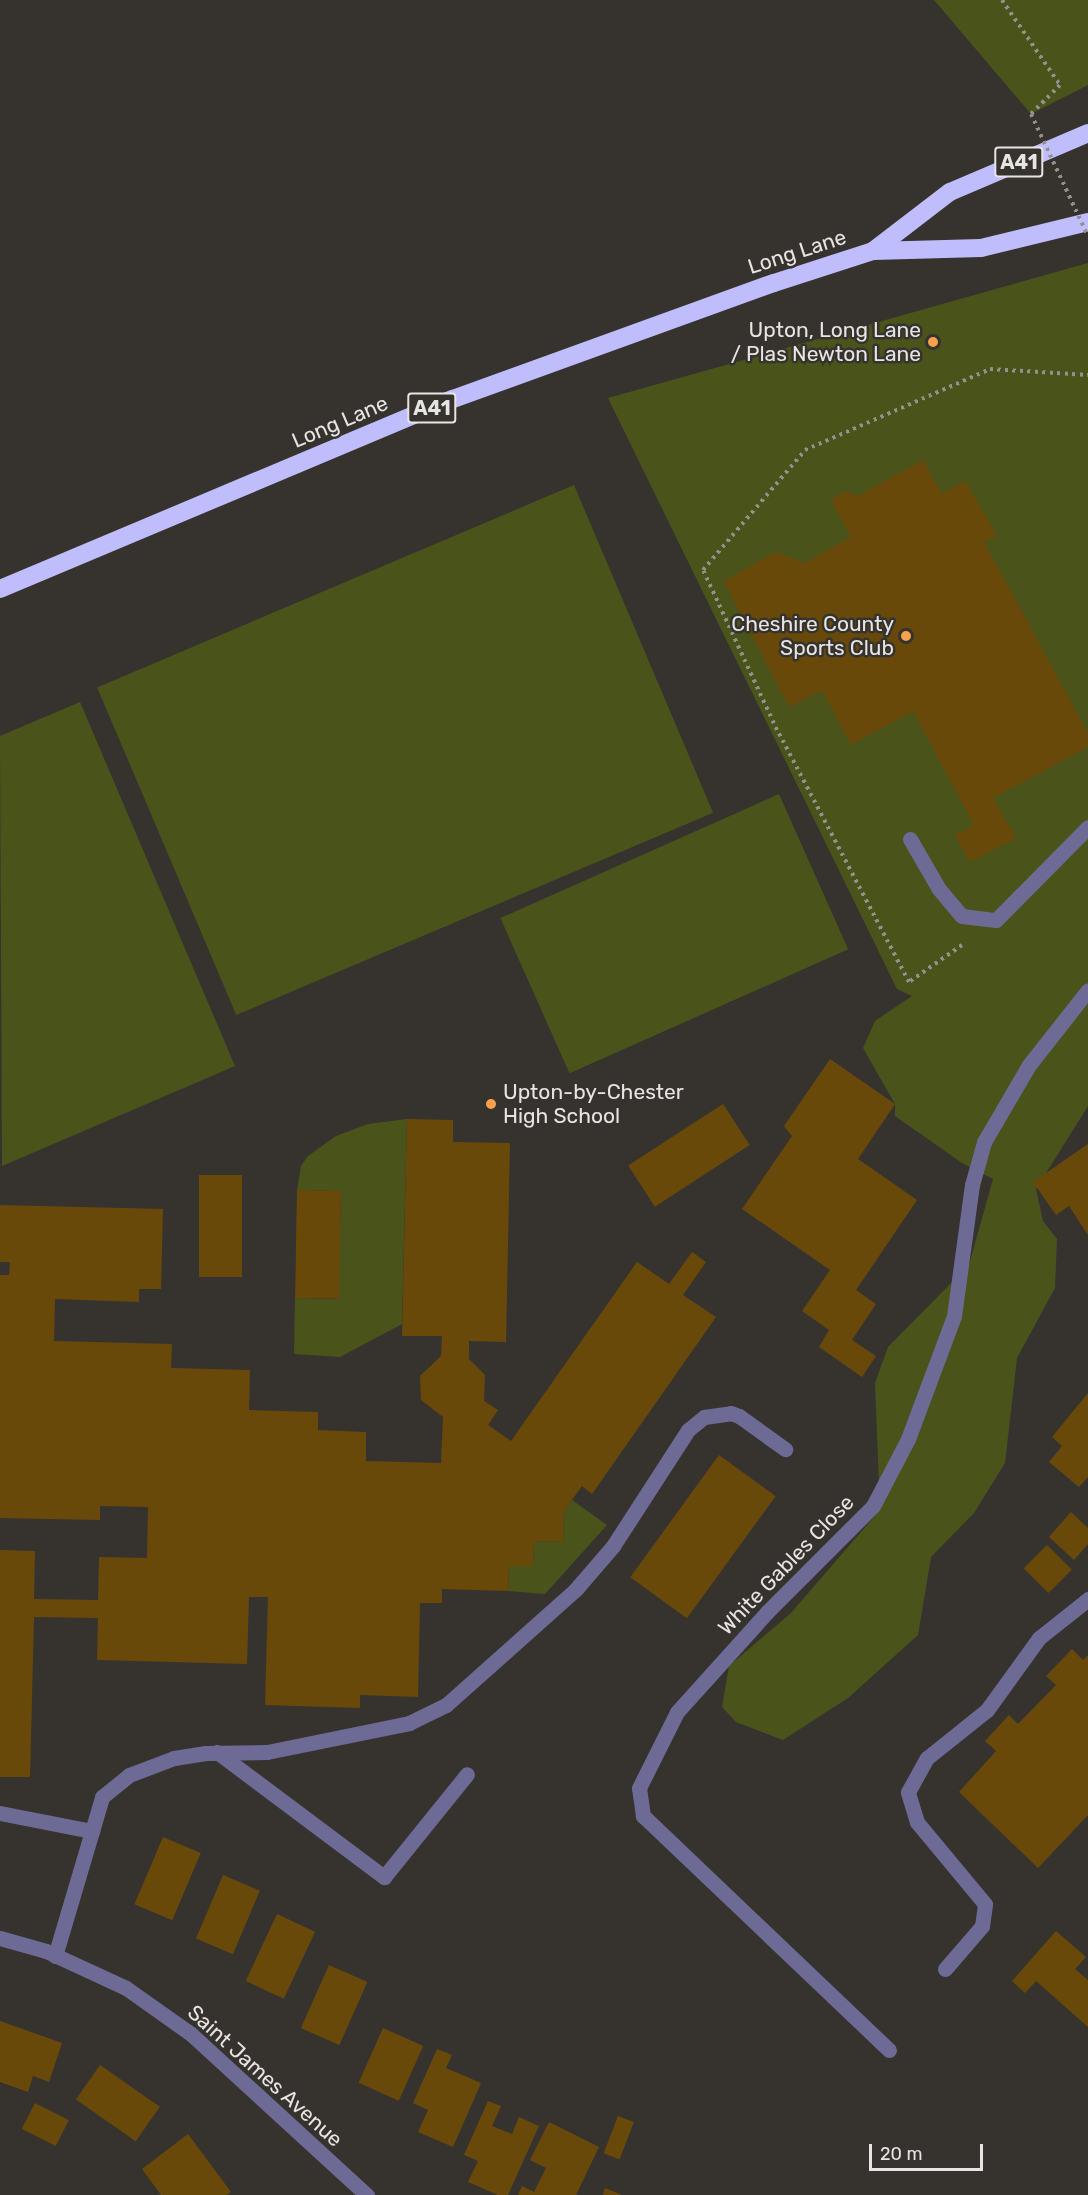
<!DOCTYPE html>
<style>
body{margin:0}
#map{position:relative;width:1088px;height:2195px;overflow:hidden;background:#36332f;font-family:Rubik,sans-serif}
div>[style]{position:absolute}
.green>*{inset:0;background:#4a541a;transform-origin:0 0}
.building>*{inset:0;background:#69490a;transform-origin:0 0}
.path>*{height:4px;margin-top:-2px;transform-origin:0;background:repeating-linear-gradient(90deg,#93908d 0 3px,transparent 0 7.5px)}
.minor>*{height:15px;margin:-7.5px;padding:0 7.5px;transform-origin:7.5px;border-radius:7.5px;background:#6d6b95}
.highway>*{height:18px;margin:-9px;padding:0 9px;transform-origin:9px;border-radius:9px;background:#bfbdfb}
.path-bridge>*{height:4px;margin-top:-2px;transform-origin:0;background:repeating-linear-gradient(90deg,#93908d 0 3px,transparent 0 7.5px)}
.dots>*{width:16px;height:16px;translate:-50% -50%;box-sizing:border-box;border:3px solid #36332f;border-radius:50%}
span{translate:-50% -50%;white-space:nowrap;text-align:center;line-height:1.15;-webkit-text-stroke:5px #36332f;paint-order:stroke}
.shield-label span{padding:2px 4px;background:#36332f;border:2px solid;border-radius:4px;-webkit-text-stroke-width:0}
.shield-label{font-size:20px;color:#e7e5e3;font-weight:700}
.street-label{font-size:21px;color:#e7e5e3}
.poi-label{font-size:21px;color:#e7e5e3}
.right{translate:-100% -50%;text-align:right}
.left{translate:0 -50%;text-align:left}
.scale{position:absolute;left:869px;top:2144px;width:114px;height:27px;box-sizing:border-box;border:3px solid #e7e5e3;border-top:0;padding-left:8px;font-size:18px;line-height:21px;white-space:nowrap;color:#e7e5e3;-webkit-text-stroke:4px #36332f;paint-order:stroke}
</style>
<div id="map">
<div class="green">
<i style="clip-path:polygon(934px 0,1088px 0,1088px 85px,1031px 114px)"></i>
<i style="clip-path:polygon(1088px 263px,1088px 1106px,1036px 1189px,1043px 1221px,1057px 1239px,1055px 1288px,1017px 1358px,1005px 1463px,974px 1513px,931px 1557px,918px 1635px,848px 1698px,783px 1740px,736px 1722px,722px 1707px,729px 1666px,791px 1613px,880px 1510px,875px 1383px,888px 1347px,969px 1265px,993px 1179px,962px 1163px,895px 1116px,895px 1104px,863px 1048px,875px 1021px,912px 996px,897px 989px,608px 398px)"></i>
<i style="left:574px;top:485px;width:356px;height:518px;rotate:67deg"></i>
<i style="clip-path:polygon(80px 702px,235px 1066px,2px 1166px,0 736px)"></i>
<i style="left:779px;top:794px;width:170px;height:305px;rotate:66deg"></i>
<i style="clip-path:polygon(407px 1119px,402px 1324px,340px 1357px,294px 1354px,295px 1298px,338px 1299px,341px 1191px,297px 1190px,301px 1166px,308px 1156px,336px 1136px,368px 1124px)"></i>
<i style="clip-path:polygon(572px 1500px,607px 1525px,545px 1594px,508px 1591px,509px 1566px,533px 1566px,534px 1541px,563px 1542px,564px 1511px)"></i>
</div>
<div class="building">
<i style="clip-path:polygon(923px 460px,942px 494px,965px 481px,997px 536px,984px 542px,1088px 733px,1088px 747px,993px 798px,1016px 838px,970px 862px,955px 835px,974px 825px,913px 711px,851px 745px,822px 690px,789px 707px,724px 581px,776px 552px,805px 563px,851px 537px,831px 500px,845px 491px,858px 496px)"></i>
<i style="clip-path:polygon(830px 1059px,895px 1104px,858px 1159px,917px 1200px,856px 1290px,876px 1304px,852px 1340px,876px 1356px,862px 1377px,819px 1347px,829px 1330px,802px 1311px,830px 1270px,742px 1209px,792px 1136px,784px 1126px)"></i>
<i style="left:723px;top:1104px;width:49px;height:113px;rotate:57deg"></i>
<i style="clip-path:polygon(407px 1119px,453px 1120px,453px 1142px,510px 1143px,506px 1342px,469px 1341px,469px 1359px,485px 1375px,484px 1401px,498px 1410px,488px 1425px,511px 1441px,637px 1262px,669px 1284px,692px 1252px,706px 1262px,683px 1295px,716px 1317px,592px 1494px,582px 1486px,564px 1511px,563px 1542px,534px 1541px,533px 1566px,509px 1566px,508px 1591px,442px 1589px,442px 1603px,420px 1603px,418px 1697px,360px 1695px,360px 1708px,265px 1705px,268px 1597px,249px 1597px,247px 1664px,97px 1660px,98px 1618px,34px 1617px,30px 1777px,0 1777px,0 1550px,35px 1551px,34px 1599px,98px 1600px,99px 1557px,147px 1558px,148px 1507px,100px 1506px,100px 1520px,0 1518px,0 1275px,9px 1275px,10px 1262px,0 1262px,0 1205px,163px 1209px,161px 1289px,139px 1289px,139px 1302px,55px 1299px,54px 1341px,172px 1344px,171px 1368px,250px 1370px,249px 1410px,318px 1412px,318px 1430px,366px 1432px,366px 1461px,441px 1463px,443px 1417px,421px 1400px,420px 1376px,441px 1356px,442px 1336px,402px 1336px)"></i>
<i style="clip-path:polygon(1088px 1144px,1088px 1235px,1069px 1206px,1056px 1215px,1033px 1182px)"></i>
<i style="left:199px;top:1175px;width:43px;height:102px"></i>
<i style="left:297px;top:1190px;width:44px;height:108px;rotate:1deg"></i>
<i style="clip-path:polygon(1088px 1393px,1088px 1477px,1079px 1487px,1049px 1462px,1062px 1446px,1052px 1437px)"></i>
<i style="left:719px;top:1455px;width:70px;height:151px;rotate:36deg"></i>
<i style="clip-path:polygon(1071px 1512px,1088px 1528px,1088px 1544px,1074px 1560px,1049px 1537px)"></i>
<i style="left:1047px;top:1545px;width:35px;height:33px;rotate:45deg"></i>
<i style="clip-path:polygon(1072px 1649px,1083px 1660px,1088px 1655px,1088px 1815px,1038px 1868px,959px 1792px,996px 1751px,985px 1741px,1009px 1715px,1018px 1724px,1056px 1685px,1046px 1676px)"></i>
<i style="left:163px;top:1837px;width:41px;height:73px;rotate:23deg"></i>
<i style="left:223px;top:1875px;width:40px;height:69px;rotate:23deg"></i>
<i style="left:277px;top:1914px;width:42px;height:74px;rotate:25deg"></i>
<i style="clip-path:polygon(1056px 1931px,1086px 1957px,1075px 1969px,1088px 1980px,1088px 2027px,1036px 1981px,1025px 1993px,1012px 1981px)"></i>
<i style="left:329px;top:1965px;width:42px;height:69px;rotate:24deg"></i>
<i style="clip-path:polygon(0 2021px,62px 2043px,49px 2082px,33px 2076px,28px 2092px,0 2082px)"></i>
<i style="left:383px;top:2028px;width:44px;height:60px;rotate:24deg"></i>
<i style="clip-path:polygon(437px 2049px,452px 2055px,446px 2068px,481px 2083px,453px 2147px,418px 2132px,428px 2110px,413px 2103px)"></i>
<i style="left:100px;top:2065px;width:73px;height:42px;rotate:35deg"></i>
<i style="clip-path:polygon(488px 2101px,501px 2106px,492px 2126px,512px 2134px,519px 2117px,539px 2126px,508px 2195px,498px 2195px,468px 2182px,478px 2161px,464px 2155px)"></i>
<i style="left:35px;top:2103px;width:38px;height:29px;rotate:27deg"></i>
<i style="left:618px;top:2116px;width:17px;height:40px;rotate:21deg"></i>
<i style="clip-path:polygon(549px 2122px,599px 2147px,576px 2195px,518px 2195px,522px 2186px,534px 2192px,546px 2168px,530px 2160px)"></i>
<i style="clip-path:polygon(188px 2134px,231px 2192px,227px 2195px,161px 2195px,142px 2169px)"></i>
<i style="clip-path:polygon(605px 2188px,622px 2195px,603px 2195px)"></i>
</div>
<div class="path">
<i style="left:1002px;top:0;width:103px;rotate:55.7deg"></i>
<i style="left:1060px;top:85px;width:41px;rotate:135deg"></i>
<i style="left:962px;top:945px;width:65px;rotate:145.1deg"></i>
<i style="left:909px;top:982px;width:284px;rotate:-117.6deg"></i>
<i style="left:777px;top:730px;width:176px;rotate:-114.8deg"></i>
<i style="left:703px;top:570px;width:157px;rotate:-49.6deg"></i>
<i style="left:805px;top:450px;width:202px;rotate:-23.6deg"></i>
<i style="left:990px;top:369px;width:98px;rotate:3.5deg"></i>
</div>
<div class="minor">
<i style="left:910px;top:839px;width:58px;rotate:59.9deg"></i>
<i style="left:939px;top:889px;width:35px;rotate:50deg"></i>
<i style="left:962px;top:916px;width:34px;rotate:7deg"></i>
<i style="left:996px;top:920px;width:131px;rotate:-45.3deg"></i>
<i style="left:217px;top:1752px;width:209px;rotate:36.8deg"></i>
<i style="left:384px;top:1877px;width:132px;rotate:-51.1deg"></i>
<i style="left:0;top:1813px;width:94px;rotate:11.1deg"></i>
<i style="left:0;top:1938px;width:48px;rotate:15.8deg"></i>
<i style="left:46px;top:1951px;width:88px;rotate:24.8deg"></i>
<i style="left:126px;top:1988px;width:80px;rotate:35.3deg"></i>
<i style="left:191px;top:2034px;width:239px;rotate:42.5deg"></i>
<i style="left:55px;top:1956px;width:166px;rotate:-73.5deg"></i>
<i style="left:102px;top:1797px;width:35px;rotate:-39deg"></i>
<i style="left:129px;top:1775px;width:48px;rotate:-20.7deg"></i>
<i style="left:174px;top:1758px;width:32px;rotate:-9deg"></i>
<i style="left:206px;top:1753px;width:61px;rotate:-0.9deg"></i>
<i style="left:267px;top:1752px;width:145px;rotate:-11.5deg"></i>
<i style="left:409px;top:1723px;width:41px;rotate:-25.9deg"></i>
<i style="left:446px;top:1705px;width:174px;rotate:-41.7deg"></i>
<i style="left:576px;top:1589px;width:57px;rotate:-49.3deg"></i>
<i style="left:613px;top:1546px;width:138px;rotate:-57.1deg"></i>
<i style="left:688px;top:1430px;width:21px;rotate:-39deg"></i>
<i style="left:704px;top:1417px;width:27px;rotate:-8deg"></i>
<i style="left:731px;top:1413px;width:9px;rotate:21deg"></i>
<i style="left:739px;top:1416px;width:57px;rotate:35.7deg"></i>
<i style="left:945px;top:1969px;width:57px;rotate:-49.3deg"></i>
<i style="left:982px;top:1926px;width:22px;rotate:-82deg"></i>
<i style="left:985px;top:1904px;width:107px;rotate:-129.7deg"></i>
<i style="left:917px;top:1822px;width:31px;rotate:-107deg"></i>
<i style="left:908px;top:1792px;width:39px;rotate:-61deg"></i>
<i style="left:927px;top:1758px;width:77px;rotate:-38.7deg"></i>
<i style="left:987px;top:1710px;width:89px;rotate:-54.2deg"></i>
<i style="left:1039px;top:1638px;width:63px;rotate:-38.5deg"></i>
<i style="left:889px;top:2050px;width:340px;rotate:-136.4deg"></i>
<i style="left:643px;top:1816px;width:28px;rotate:-98deg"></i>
<i style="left:639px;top:1788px;width:85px;rotate:-63.4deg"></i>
<i style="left:677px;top:1712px;width:135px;rotate:-48deg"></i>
<i style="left:767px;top:1612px;width:150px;rotate:-45deg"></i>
<i style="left:873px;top:1506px;width:76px;rotate:-62.4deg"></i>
<i style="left:908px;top:1439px;width:131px;rotate:-69.5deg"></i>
<i style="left:954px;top:1316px;width:132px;rotate:-82.2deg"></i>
<i style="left:972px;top:1185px;width:45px;rotate:-74.4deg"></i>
<i style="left:984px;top:1142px;width:89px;rotate:-59.7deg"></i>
<i style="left:1029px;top:1065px;width:95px;rotate:-51.8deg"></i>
</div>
<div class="highway">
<i style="left:873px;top:251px;width:97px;rotate:-37.5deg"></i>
<i style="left:950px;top:192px;width:150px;rotate:-23.1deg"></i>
<i style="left:0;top:589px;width:491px;rotate:-22.8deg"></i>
<i style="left:453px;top:399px;width:341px;rotate:-19.9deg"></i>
<i style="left:774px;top:283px;width:104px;rotate:-17.9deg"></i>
<i style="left:873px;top:251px;width:108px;rotate:-1.6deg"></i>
<i style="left:981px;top:248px;width:110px;rotate:-13.7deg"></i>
</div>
<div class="path-bridge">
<i style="left:1031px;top:114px;width:135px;rotate:65deg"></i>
</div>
<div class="dots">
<i style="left:933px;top:342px;background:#f8a14a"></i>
<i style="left:906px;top:636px;background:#f8a14a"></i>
<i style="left:491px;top:1104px;background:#f8a14a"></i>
</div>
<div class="shield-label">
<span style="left:1019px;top:162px">A41</span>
<span style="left:432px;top:408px">A41</span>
</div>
<div class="street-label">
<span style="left:797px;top:252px;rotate:-18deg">Long Lane</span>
<span style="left:340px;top:422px;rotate:-23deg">Long Lane</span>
<span style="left:786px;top:1565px;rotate:-46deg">White Gables Close</span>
<span style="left:265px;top:2076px;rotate:42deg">Saint James Avenue</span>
</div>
<div class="poi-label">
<span class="right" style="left:921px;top:342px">Upton, Long Lane<br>/ Plas Newton Lane</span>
<span class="right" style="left:894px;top:636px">Cheshire County<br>Sports Club</span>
<span class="left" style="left:503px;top:1104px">Upton-by-Chester<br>High School</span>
</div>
<div class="scale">20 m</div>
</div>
